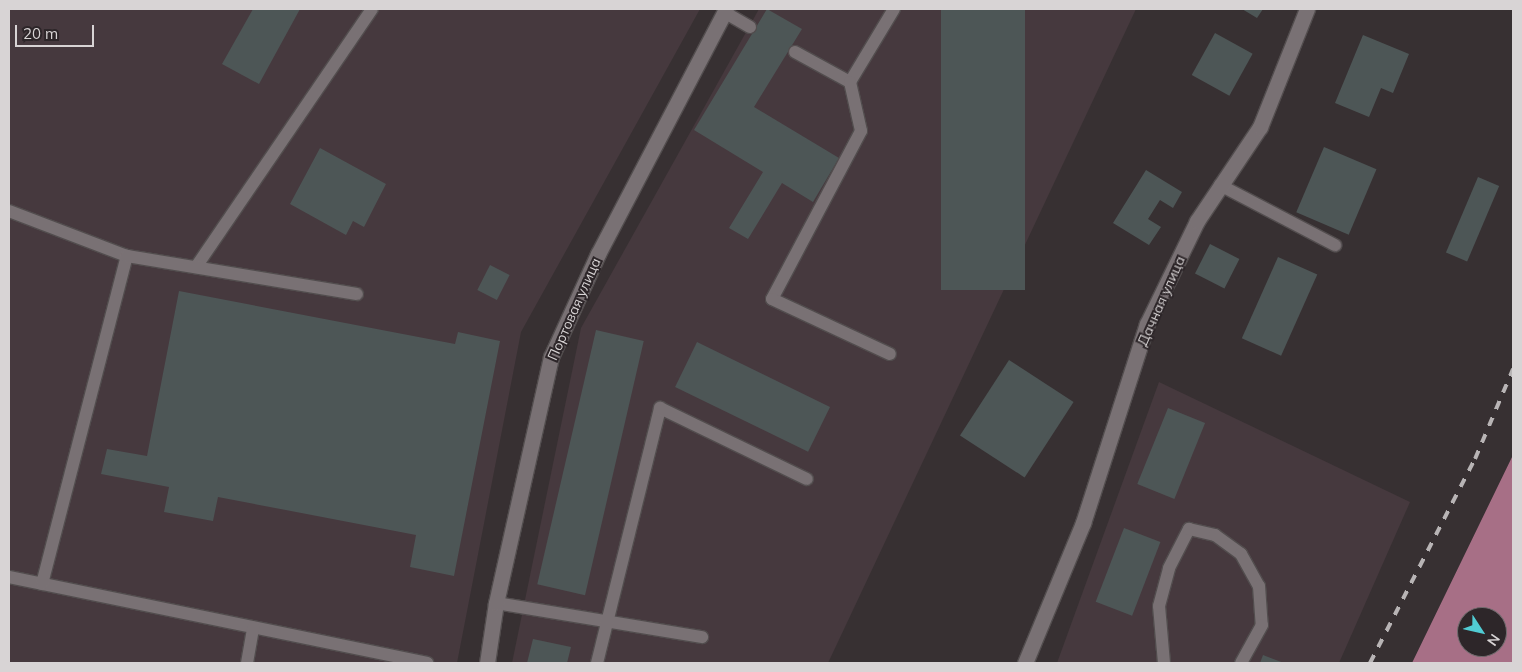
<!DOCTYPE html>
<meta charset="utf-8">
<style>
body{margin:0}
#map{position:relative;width:1522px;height:672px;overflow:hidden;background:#373032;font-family:Mulish,sans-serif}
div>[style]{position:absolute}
.built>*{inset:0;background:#46393e}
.water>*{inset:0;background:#a76f86}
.building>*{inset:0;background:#4d5656;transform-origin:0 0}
.roads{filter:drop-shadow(1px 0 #524d4e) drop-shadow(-1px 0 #524d4e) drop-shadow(0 1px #524d4e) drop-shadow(0 -1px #524d4e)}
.lane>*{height:12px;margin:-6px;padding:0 6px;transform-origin:6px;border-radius:6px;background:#797174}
.street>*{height:15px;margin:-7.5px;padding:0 7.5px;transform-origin:7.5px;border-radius:7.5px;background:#797174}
.rail>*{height:4px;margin-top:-2px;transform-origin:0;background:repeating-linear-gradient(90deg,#b8b4b5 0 9px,transparent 0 18px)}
span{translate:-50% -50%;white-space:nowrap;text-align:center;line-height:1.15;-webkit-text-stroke:4px #2d2629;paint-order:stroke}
.street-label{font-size:14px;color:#d8d4d5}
.frame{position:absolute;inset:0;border:10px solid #d8d4d5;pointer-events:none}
.north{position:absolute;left:1457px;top:607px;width:50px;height:50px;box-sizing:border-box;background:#2d2629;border:1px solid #716c6e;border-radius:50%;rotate:125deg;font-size:14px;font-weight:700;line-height:20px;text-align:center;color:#d8d4d5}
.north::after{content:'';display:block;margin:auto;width:18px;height:22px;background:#51ccd4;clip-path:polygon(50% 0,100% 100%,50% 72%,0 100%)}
.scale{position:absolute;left:15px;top:25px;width:79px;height:22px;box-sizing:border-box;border:2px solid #d8d4d5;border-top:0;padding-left:6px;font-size:15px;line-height:18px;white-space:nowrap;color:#d8d4d5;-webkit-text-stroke:4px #2d2629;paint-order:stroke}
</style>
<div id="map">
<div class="built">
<i style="clip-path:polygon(9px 9px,700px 9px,521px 332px,457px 663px,9px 663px)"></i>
<i style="clip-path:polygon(759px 9px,1136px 9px,828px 663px,512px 663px,581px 328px)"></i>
<i style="clip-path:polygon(1159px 382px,1410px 502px,1339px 663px,1057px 663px)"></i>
</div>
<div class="water">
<i style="clip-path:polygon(evenodd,1513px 455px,1512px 663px,1412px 663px,1513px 455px,1467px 617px,1497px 617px,1497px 647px,1467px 647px,1467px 617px)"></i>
</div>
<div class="building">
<i style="clip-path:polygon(253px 9px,300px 9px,259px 84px,222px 64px)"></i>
<i style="clip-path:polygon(767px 9px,802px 29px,754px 107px,839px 158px,813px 202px,782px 183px,748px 239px,729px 228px,763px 172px,694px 130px)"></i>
<i style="left:941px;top:9px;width:84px;height:281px"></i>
<i style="clip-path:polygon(1242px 9px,1263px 9px,1257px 18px)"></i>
<i style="left:1215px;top:33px;width:43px;height:48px;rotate:29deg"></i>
<i style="clip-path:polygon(1363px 35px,1409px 54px,1393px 93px,1381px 88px,1369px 117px,1335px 103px)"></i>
<i style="left:1324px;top:147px;width:57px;height:71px;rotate:23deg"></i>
<i style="clip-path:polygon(320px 148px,386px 184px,364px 227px,353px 221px,346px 235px,290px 204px)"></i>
<i style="clip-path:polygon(1146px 170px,1182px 192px,1173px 208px,1160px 200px,1148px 219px,1161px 227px,1149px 245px,1113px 223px)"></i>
<i style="left:1478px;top:177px;width:23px;height:82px;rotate:23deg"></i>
<i style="left:1210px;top:244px;width:33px;height:33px;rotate:27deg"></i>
<i style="left:1278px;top:257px;width:43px;height:89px;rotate:24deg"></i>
<i style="left:490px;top:265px;width:22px;height:28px;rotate:27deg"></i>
<i style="clip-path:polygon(179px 291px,455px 344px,458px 332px,500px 341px,454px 576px,410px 567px,416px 535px,218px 497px,213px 521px,164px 512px,169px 487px,101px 474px,107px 449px,147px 456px)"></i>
<i style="left:596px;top:330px;width:49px;height:261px;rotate:13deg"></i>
<i style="left:697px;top:342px;width:148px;height:50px;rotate:26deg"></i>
<i style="left:1009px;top:360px;width:77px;height:90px;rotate:33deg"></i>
<i style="left:1168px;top:408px;width:40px;height:82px;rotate:22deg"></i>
<i style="left:1124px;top:528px;width:39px;height:79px;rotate:21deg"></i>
<i style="clip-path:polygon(533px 639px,571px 647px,567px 663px,527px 663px)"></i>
<i style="clip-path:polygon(1263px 655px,1284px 663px,1260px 663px)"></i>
</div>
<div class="roads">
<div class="lane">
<i style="left:724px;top:12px;width:30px;rotate:30deg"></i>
<i style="left:795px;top:52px;width:63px;rotate:28.6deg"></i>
<i style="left:850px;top:82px;width:85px;rotate:-58.9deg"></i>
<i style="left:850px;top:82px;width:50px;rotate:77.3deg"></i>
<i style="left:861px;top:131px;width:190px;rotate:117.9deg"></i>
<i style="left:772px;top:299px;width:130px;rotate:25deg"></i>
<i style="left:1220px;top:185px;width:130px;rotate:27.6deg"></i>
<i style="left:9px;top:211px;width:126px;rotate:20.9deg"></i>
<i style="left:196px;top:267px;width:312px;rotate:-55.7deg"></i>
<i style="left:9px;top:577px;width:427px;rotate:11.6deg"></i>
<i style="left:42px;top:584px;width:339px;rotate:-75.5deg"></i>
<i style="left:127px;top:256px;width:233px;rotate:9.4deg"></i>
<i style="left:496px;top:603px;width:209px;rotate:9.4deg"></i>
<i style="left:247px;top:663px;width:36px;rotate:-80deg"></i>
<i style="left:597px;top:663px;width:263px;rotate:-76.1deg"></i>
<i style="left:660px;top:408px;width:163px;rotate:25.8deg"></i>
<i style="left:1164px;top:663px;width:57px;rotate:-95deg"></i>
<i style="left:1159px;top:606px;width:39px;rotate:-75deg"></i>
<i style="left:1169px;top:568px;width:44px;rotate:-62.9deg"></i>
<i style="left:1189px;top:529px;width:27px;rotate:13deg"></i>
<i style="left:1215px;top:535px;width:32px;rotate:36deg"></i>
<i style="left:1241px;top:554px;width:37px;rotate:61deg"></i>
<i style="left:1259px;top:586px;width:39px;rotate:86deg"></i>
<i style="left:1262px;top:625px;width:43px;rotate:118.9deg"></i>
</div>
<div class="street">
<i style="left:487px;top:663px;width:61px;rotate:-81.5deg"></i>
<i style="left:496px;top:603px;width:252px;rotate:-77.4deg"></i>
<i style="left:551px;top:357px;width:113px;rotate:-65.5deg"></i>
<i style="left:598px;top:254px;width:276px;rotate:-62.4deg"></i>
<i style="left:1025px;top:663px;width:152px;rotate:-67.5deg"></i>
<i style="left:1083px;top:523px;width:209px;rotate:-72.2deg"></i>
<i style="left:1147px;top:324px;width:114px;rotate:-64.1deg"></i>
<i style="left:1197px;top:221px;width:113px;rotate:-56.2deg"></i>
<i style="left:1260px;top:127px;width:127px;rotate:-68.3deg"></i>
</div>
</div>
<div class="rail">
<i style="left:1370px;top:663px;width:229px;rotate:-62.8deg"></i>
<i style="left:1475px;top:459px;width:98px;rotate:-67.1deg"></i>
</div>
<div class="street-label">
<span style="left:1161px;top:301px;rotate:-66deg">Дачная улица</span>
<span style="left:574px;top:309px;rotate:-66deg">Портовая улица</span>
</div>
<div class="frame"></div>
<div class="north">N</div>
<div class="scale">20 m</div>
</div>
